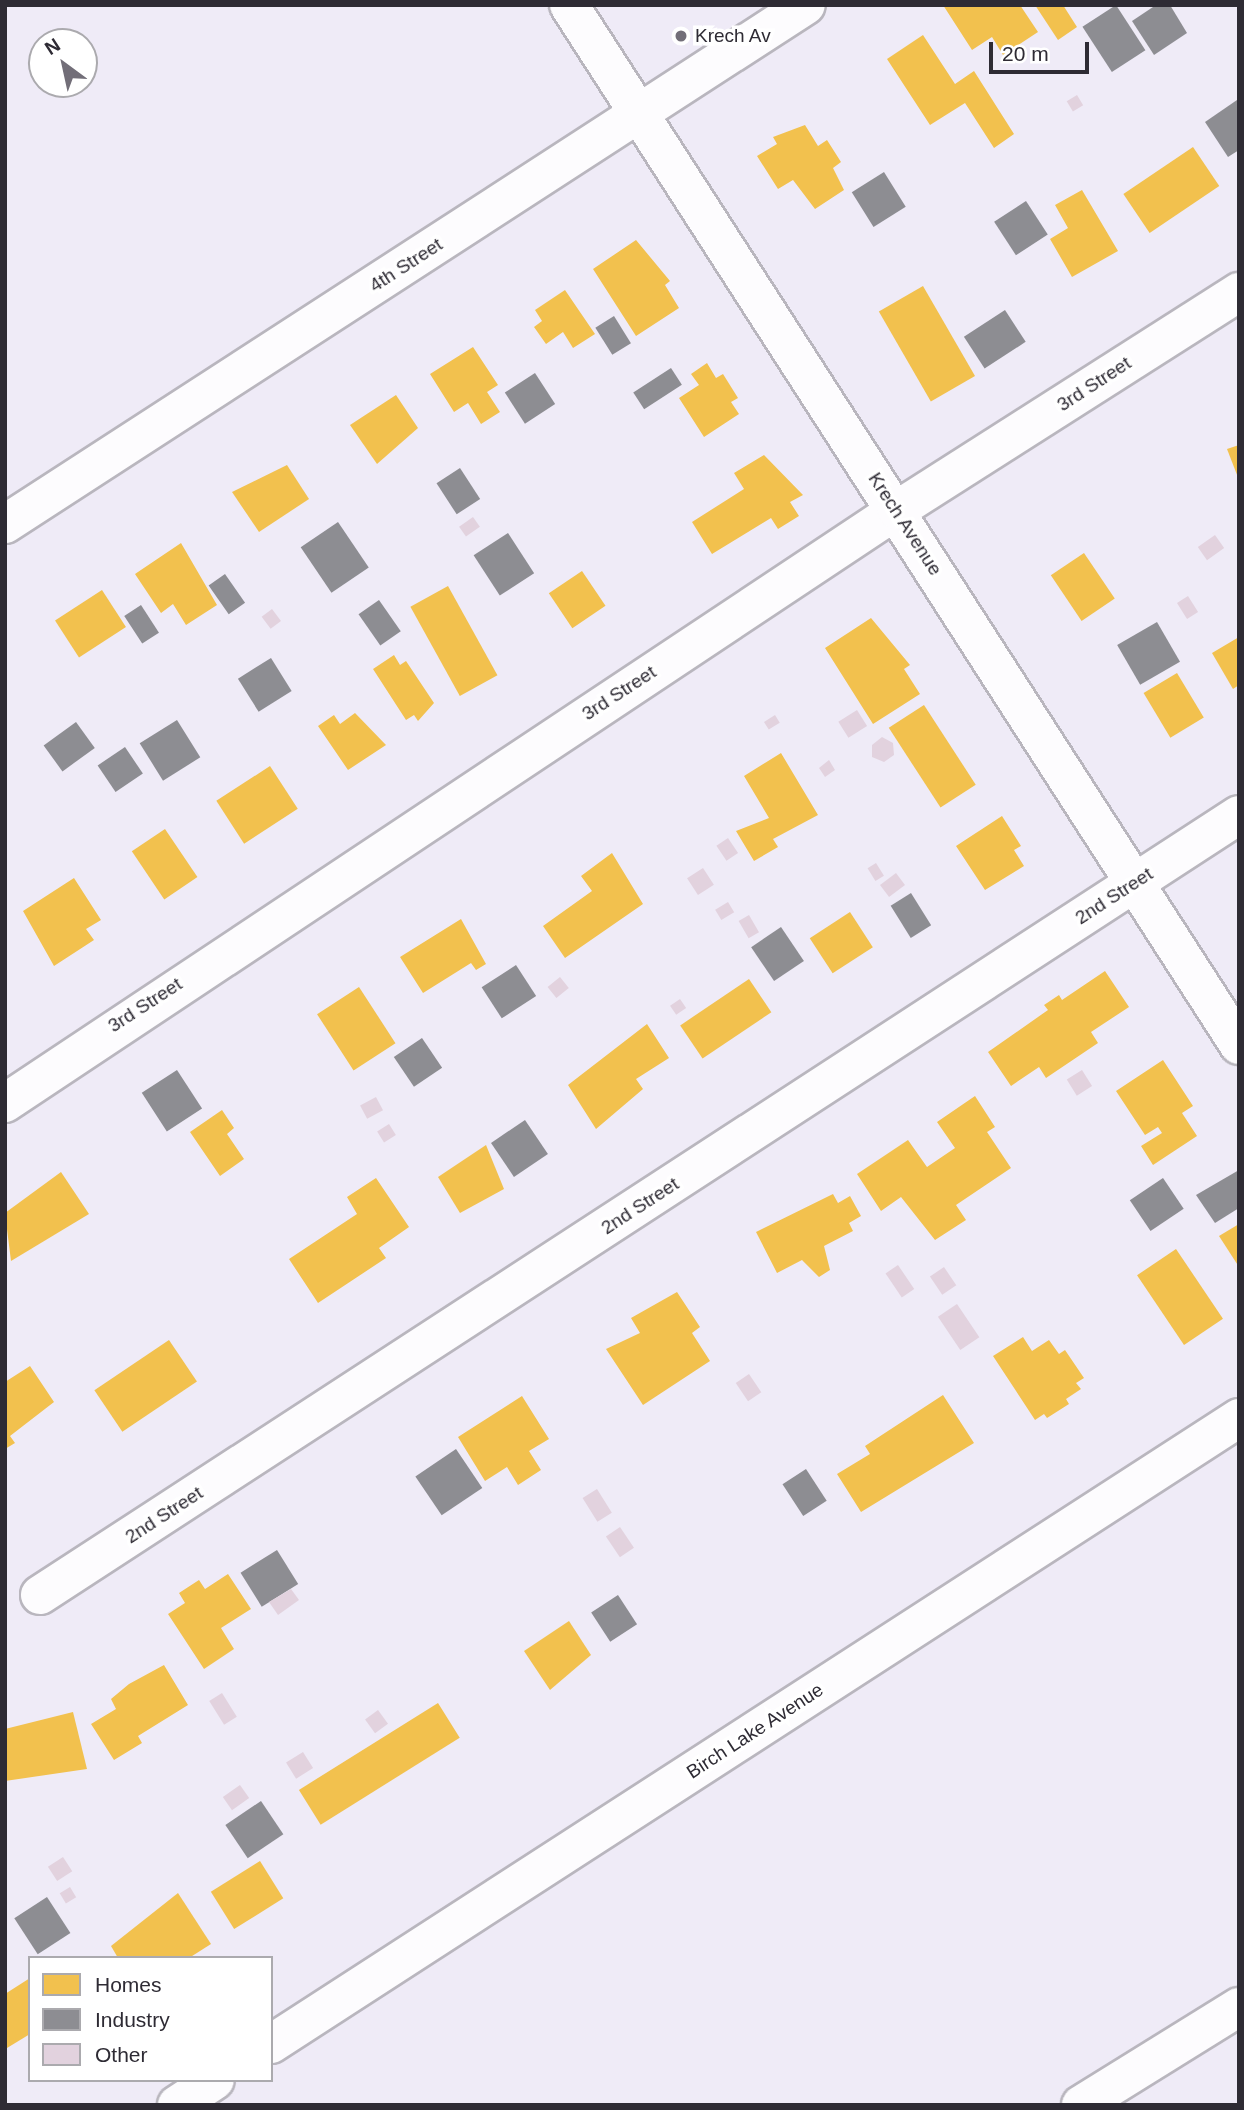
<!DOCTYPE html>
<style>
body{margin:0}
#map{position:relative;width:1244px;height:2110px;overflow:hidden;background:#efebf7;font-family:Helvetica,sans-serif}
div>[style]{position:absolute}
.homes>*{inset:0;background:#f2c14e;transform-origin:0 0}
.industry>*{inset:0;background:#8d8d92;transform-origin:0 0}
.building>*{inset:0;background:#e2d2de;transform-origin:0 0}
.roads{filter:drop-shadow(2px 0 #b9b6be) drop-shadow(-2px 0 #b9b6be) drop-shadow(0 2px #b9b6be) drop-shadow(0 -2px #b9b6be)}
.minor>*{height:38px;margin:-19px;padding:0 19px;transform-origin:19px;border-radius:19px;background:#fdfcfe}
.dots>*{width:19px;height:19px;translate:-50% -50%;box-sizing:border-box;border:4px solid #fff;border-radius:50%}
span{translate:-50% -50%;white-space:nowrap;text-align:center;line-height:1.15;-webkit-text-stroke:7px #fff;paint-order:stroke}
.poi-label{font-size:19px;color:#2e2b34}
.left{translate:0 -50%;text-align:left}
.street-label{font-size:19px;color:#2e2b34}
.frame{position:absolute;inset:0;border:7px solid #2e2b34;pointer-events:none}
.legend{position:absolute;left:28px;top:1956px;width:245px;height:126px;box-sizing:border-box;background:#fff;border:2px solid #abaaae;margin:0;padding:9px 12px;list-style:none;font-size:21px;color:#2e2b34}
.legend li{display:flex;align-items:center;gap:14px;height:35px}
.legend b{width:35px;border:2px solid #abaaae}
.north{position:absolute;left:28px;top:28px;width:70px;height:70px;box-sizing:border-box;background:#fff;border:2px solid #abaaae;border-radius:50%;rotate:327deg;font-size:19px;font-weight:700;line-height:28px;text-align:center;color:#2e2b34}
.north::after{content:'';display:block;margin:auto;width:24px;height:32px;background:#726e78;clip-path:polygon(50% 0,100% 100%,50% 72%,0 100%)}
.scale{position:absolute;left:989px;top:42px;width:100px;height:32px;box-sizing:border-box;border:4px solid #2e2b34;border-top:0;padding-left:9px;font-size:21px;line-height:24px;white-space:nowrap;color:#2e2b34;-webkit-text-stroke:5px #fff;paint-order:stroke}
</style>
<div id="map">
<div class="homes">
<i style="clip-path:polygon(943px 5px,1020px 5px,1038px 32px,1003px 55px,992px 37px,972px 50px)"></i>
<i style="clip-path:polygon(1035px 5px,1063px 5px,1077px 27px,1058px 40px)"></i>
<i style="clip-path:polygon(923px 35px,955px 84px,974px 71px,1014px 134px,994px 148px,965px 103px,930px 125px,887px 59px)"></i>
<i style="clip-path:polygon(805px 125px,818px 146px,827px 140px,841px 162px,833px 168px,844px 190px,815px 209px,793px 180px,778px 189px,757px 156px,777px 144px,773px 137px)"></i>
<i style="left:1193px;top:147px;width:47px;height:84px;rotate:56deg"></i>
<i style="clip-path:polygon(1082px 190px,1118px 251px,1072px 277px,1050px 239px,1068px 228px,1055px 205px)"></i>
<i style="clip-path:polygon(636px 240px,670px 281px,665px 285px,679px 308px,636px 336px,593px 269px)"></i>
<i style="left:923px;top:286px;width:104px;height:51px;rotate:60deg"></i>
<i style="clip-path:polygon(565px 290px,595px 334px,573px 348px,563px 332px,546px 344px,534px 327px,542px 321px,535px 310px)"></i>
<i style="clip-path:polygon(473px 347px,498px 385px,487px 392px,500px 412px,481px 424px,468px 403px,454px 412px,430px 374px)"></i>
<i style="clip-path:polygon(707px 363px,716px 378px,723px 374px,738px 398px,731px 402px,739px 414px,704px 437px,679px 398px,699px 385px,691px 374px)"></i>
<i style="clip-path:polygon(396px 395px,418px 428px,377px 464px,350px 425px)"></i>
<i style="clip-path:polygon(1239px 445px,1239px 480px,1227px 449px)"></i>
<i style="clip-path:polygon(764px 455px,803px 495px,790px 502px,799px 516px,778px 529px,771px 518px,712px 554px,692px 522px,744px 489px,734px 473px)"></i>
<i style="clip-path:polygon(287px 465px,309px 499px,259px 532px,232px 492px)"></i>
<i style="clip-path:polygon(181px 543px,217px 605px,186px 625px,173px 604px,161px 613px,135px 574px)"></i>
<i style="left:1084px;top:553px;width:55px;height:40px;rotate:56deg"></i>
<i style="left:582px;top:571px;width:42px;height:40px;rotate:56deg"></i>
<i style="left:448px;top:586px;width:102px;height:43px;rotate:61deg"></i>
<i style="left:102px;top:590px;width:44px;height:56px;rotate:57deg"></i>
<i style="clip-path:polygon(871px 618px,910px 665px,904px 669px,920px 694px,873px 724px,825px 648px)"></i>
<i style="clip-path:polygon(1239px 637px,1239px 685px,1233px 689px,1212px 653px)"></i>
<i style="clip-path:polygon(394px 655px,400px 665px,406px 661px,434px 703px,418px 721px,414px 715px,406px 720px,373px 669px)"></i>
<i style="left:1177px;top:673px;width:52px;height:39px;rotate:59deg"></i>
<i style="left:924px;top:705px;width:95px;height:42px;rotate:57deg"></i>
<i style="clip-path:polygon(355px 713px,386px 745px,348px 770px,318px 726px,334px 715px,340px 724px)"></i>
<i style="clip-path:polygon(781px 753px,818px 815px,773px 839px,778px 847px,754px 861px,736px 831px,769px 818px,744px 776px)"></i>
<i style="left:270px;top:766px;width:51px;height:64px;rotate:57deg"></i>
<i style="clip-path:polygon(1002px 816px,1021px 846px,1014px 850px,1024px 866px,985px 890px,956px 846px)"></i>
<i style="left:165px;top:829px;width:58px;height:40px;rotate:56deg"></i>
<i style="clip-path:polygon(612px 853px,643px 904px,565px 958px,543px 926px,592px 891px,581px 876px)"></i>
<i style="clip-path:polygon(74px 878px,101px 920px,86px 929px,94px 940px,54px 966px,23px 911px)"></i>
<i style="left:850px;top:912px;width:42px;height:48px;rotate:57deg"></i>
<i style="clip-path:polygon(461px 919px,486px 964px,476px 970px,471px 963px,423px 993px,400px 957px)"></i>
<i style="clip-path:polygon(1105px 971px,1129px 1007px,1091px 1032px,1098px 1043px,1046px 1078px,1039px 1067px,1011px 1086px,988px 1052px,1048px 1010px,1044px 1005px,1059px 995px,1062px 1000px)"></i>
<i style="left:749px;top:979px;width:40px;height:83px;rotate:56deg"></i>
<i style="left:359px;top:987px;width:67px;height:50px;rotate:57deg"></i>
<i style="clip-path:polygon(647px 1024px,669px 1058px,636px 1079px,643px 1089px,596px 1129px,568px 1085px)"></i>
<i style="clip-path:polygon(1163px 1060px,1193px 1106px,1182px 1113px,1197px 1136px,1153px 1165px,1141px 1146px,1162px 1133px,1158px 1127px,1145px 1135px,1116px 1091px)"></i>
<i style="clip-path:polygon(975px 1096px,995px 1127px,987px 1132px,1011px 1168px,956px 1205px,966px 1220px,935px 1240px,901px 1197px,881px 1211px,857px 1174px,908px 1140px,927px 1167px,955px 1148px,937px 1122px)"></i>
<i style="clip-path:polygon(222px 1110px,234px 1128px,227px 1134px,244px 1159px,220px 1176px,190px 1132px)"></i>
<i style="clip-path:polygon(486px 1145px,504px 1189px,460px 1213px,438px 1177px)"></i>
<i style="clip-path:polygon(61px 1172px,89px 1214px,11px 1261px,5px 1213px)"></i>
<i style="clip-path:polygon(376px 1178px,409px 1227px,379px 1248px,386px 1258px,318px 1303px,289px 1259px,357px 1214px,347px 1197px)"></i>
<i style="clip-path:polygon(833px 1194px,838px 1203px,850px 1196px,861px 1216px,849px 1223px,853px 1231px,824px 1246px,830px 1270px,819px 1277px,802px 1260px,777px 1273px,756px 1232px)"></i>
<i style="clip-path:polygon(1239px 1224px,1239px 1267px,1219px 1236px)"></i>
<i style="left:1176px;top:1249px;width:84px;height:47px;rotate:56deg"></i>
<i style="clip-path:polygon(677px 1292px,700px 1327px,692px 1333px,710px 1361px,643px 1405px,606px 1349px,640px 1333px,631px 1318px)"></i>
<i style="clip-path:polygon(1023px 1337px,1032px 1351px,1049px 1340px,1059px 1354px,1065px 1350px,1084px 1378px,1076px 1383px,1081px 1389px,1066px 1399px,1069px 1404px,1047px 1418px,1044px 1414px,1035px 1420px,993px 1356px)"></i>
<i style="left:169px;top:1340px;width:50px;height:90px;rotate:56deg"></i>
<i style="clip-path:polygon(30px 1366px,54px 1402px,10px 1436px,15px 1443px,5px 1449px,5px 1382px)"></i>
<i style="clip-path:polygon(943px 1395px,974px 1443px,861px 1512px,837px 1474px,870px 1454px,865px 1446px)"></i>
<i style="clip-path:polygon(522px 1396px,549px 1439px,529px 1451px,541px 1470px,518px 1485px,507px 1467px,485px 1481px,458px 1437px)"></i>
<i style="clip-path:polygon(228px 1574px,251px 1609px,221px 1628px,234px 1649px,204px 1669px,168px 1614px,185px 1603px,179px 1593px,199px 1580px,205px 1589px)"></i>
<i style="clip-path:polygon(569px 1621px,591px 1655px,550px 1690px,524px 1651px)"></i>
<i style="clip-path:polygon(164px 1665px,188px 1705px,138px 1736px,142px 1743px,114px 1760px,91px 1724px,116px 1709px,111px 1699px,129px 1684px)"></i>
<i style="left:438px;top:1703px;width:41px;height:164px;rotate:58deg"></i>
<i style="clip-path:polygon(73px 1712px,87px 1769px,5px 1781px,5px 1729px)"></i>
<i style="left:260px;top:1861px;width:44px;height:58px;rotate:58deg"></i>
<i style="clip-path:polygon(178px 1893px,211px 1944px,189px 1958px,118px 1958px,111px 1946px)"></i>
<i style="clip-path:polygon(30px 1978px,30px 2034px,7px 2048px,5px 1994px)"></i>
</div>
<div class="industry">
<i style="left:1116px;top:5px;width:54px;height:40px;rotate:57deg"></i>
<i style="clip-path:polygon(1156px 5px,1170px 5px,1187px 33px,1154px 55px,1132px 21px)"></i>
<i style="clip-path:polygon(1237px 100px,1239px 150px,1228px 157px,1205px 122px)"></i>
<i style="left:884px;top:172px;width:41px;height:38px;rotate:58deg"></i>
<i style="left:1026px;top:201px;width:40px;height:38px;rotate:57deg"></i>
<i style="left:1005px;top:310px;width:38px;height:49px;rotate:57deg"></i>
<i style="left:614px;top:316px;width:32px;height:22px;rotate:58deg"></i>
<i style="left:671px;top:368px;width:20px;height:45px;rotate:57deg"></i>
<i style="left:535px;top:373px;width:37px;height:36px;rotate:57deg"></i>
<i style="left:460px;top:468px;width:37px;height:28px;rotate:57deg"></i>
<i style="left:338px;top:522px;width:55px;height:45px;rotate:56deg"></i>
<i style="left:508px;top:533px;width:48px;height:41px;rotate:57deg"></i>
<i style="left:225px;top:574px;width:35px;height:20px;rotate:55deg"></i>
<i style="left:379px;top:600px;width:38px;height:25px;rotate:55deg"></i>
<i style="left:141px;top:605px;width:33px;height:20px;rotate:57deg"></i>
<i style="left:1157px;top:622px;width:46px;height:46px;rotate:60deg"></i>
<i style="left:271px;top:658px;width:39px;height:39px;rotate:58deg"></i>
<i style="left:177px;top:720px;width:44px;height:44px;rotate:58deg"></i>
<i style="left:76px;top:722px;width:32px;height:40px;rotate:54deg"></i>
<i style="left:125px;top:747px;width:32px;height:33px;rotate:56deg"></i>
<i style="left:911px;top:893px;width:38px;height:24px;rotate:58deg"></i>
<i style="left:781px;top:927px;width:41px;height:36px;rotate:56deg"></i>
<i style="left:516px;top:965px;width:37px;height:41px;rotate:57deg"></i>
<i style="left:422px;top:1038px;width:36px;height:34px;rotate:56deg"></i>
<i style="left:177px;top:1070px;width:46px;height:42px;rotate:57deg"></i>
<i style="left:525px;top:1120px;width:41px;height:41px;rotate:56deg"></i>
<i style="clip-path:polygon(1239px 1170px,1239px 1208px,1215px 1223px,1196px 1195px)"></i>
<i style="left:1163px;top:1178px;width:37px;height:40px;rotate:56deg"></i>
<i style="left:456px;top:1449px;width:47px;height:49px;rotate:56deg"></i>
<i style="left:806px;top:1469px;width:38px;height:28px;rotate:57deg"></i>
<i style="left:277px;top:1550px;width:40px;height:43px;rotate:58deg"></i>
<i style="left:618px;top:1595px;width:35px;height:32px;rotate:57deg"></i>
<i style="left:261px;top:1801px;width:40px;height:43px;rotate:56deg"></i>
<i style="left:47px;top:1897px;width:43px;height:39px;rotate:57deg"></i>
</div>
<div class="building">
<i style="left:1077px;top:95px;width:12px;height:12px;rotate:59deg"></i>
<i style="left:473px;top:517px;width:12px;height:17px;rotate:55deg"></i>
<i style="left:1215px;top:535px;width:16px;height:21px;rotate:55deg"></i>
<i style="left:1188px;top:596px;width:19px;height:13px;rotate:58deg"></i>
<i style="left:272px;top:609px;width:15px;height:13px;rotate:53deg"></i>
<i style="left:857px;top:710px;width:19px;height:22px;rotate:58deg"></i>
<i style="left:775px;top:715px;width:9px;height:13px;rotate:58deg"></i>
<i style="clip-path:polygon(882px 737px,893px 743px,894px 755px,884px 762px,872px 757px,872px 745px)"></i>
<i style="clip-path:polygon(829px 760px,835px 770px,825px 777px,819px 768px)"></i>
<i style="left:728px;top:838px;width:18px;height:14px;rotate:56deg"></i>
<i style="left:876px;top:863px;width:15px;height:10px;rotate:58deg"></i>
<i style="left:703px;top:868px;width:20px;height:19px;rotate:57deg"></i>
<i style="left:896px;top:873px;width:15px;height:20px;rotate:53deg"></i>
<i style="left:728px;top:902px;width:12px;height:15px;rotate:59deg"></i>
<i style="left:749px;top:915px;width:20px;height:12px;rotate:60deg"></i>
<i style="left:560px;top:977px;width:14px;height:16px;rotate:51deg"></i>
<i style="left:680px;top:999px;width:11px;height:12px;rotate:56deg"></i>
<i style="left:1082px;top:1070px;width:19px;height:18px;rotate:58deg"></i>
<i style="left:376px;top:1097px;width:15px;height:18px;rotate:62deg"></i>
<i style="left:389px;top:1124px;width:13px;height:14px;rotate:58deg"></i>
<i style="left:898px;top:1265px;width:29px;height:15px;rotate:56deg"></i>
<i style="left:944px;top:1267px;width:22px;height:17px;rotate:56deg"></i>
<i style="left:957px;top:1304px;width:40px;height:23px;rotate:56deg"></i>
<i style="left:749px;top:1374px;width:22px;height:16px;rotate:56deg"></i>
<i style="left:597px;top:1489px;width:28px;height:17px;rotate:58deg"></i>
<i style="left:620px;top:1527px;width:25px;height:17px;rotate:56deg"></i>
<i style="clip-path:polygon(291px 1589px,299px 1600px,278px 1615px,269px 1602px)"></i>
<i style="left:222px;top:1693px;width:28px;height:15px;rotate:58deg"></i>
<i style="left:378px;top:1710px;width:17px;height:16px;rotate:54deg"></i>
<i style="left:303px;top:1752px;width:19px;height:20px;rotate:58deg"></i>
<i style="left:240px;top:1785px;width:16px;height:21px;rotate:55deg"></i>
<i style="left:63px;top:1857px;width:17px;height:18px;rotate:57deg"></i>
<i style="left:70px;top:1887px;width:12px;height:12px;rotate:59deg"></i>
</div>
<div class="roads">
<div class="minor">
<i style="left:569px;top:5px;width:1237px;rotate:57.21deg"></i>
<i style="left:5px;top:524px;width:954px;rotate:-32.94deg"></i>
<i style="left:5px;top:1103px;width:1071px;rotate:-33.62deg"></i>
<i style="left:897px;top:510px;width:406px;rotate:-32.5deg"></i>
<i style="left:40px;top:1595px;width:1430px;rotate:-33.05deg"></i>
<i style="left:271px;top:2044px;width:1153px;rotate:-32.89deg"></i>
<i style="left:177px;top:2105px;width:45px;rotate:-33.3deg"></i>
<i style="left:1081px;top:2105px;width:186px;rotate:-31.8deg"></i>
</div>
</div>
<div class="dots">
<i style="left:681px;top:36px;background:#726e78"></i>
</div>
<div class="poi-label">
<span class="left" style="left:695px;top:36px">Krech Av</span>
</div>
<div class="street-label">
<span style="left:406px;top:265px;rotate:-33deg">4th Street</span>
<span style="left:1094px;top:384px;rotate:-33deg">3rd Street</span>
<span style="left:905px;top:524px;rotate:57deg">Krech Avenue</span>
<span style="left:619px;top:693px;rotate:-33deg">3rd Street</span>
<span style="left:1114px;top:896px;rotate:-33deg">2nd Street</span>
<span style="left:145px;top:1005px;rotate:-33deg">3rd Street</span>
<span style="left:640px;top:1206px;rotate:-33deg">2nd Street</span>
<span style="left:164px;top:1515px;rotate:-33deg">2nd Street</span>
<span style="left:755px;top:1731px;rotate:-33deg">Birch Lake Avenue</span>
</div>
<div class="frame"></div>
<ul class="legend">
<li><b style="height:19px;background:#f2c14e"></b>Homes</li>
<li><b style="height:19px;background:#8d8d92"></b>Industry</li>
<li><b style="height:19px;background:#e2d2de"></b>Other</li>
</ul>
<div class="north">N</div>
<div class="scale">20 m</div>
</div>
